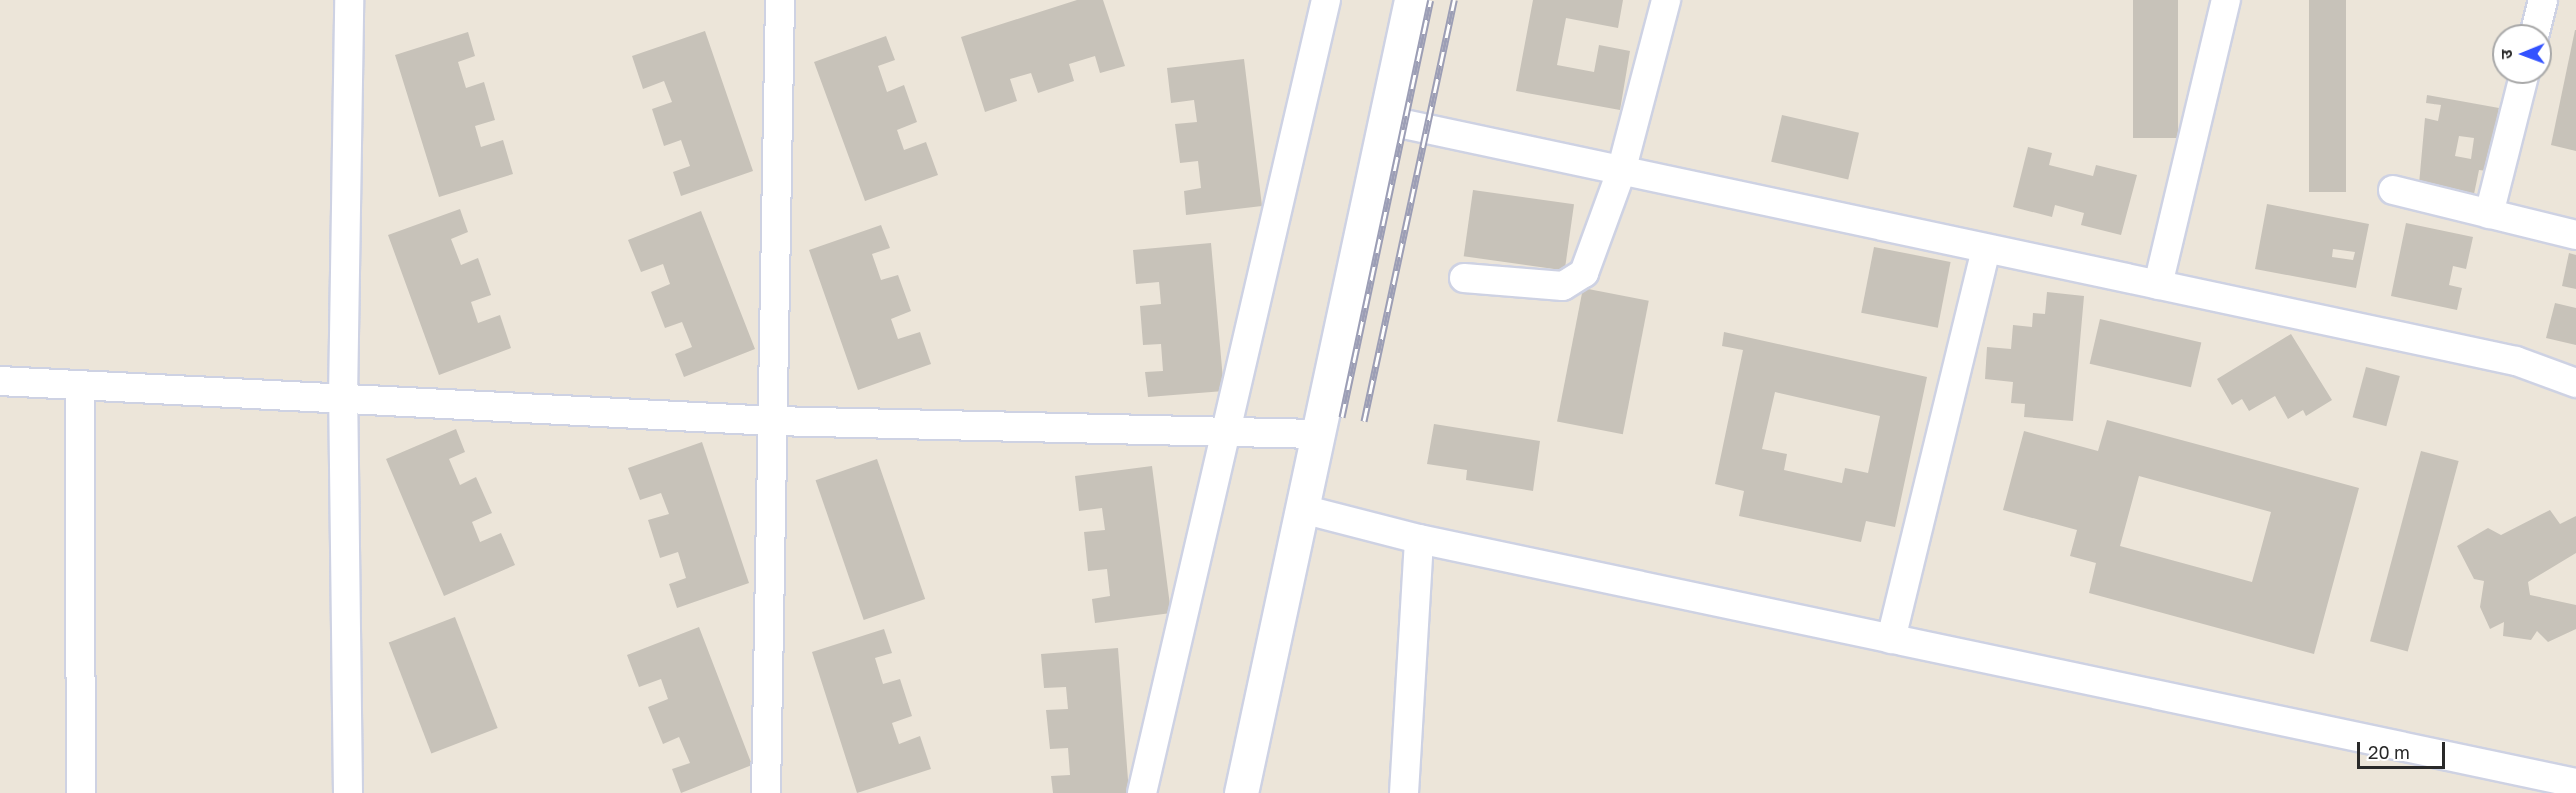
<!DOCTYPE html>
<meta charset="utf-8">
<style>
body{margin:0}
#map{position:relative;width:2576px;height:793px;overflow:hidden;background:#ece5d9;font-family:"Golos Text","Noto Sans Devanagari",sans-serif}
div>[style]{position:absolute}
.building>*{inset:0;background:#c7c2b9;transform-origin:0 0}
.roads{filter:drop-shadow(2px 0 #ced2e3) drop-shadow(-2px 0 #ced2e3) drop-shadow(0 2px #ced2e3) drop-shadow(0 -2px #ced2e3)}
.minor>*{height:28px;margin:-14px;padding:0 14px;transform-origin:14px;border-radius:14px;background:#fff}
.tertiary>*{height:33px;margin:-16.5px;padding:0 16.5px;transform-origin:16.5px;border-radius:16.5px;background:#fff}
.rail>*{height:7px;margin-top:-3.5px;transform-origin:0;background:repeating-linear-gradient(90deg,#fff 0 14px,#9c9eb5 0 28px);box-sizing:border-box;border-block:2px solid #9c9eb5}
span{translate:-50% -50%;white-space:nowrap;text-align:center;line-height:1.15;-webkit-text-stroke:4.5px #fff;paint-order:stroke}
.north{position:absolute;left:2492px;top:24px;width:60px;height:60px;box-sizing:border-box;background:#fff;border:2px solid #a9a9a9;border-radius:50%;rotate:269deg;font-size:16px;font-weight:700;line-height:24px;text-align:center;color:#292929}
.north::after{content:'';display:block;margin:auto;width:21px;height:27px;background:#3352ff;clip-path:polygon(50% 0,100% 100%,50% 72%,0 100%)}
.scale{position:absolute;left:2357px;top:742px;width:88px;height:27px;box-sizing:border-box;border:3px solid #292929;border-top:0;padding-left:8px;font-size:18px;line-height:21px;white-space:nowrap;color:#292929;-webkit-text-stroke:4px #fff;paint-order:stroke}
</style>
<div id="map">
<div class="building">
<i style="clip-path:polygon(1077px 0,1103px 0,1125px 66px,1100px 73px,1095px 56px,1069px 64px,1074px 81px,1038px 93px,1031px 73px,1010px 79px,1017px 101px,985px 112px,961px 37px)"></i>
<i style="clip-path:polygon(1533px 0,1623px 0,1618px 28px,1566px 18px,1557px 65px,1594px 72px,1599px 45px,1630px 51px,1620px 110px,1516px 91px)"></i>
<i style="left:2133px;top:0;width:45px;height:138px"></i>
<i style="left:2309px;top:0;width:37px;height:192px"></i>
<i style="clip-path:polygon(2575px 30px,2576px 30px,2576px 151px,2551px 145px)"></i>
<i style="clip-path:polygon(705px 31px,753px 171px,681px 196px,673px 172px,690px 166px,681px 140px,664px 146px,652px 109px,672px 102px,664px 81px,643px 89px,632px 56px)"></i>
<i style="clip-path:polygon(468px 32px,475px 56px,458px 62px,466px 88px,484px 82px,495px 120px,475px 126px,481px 147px,503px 140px,513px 174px,439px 197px,395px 55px)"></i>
<i style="clip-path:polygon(886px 36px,895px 60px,878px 66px,887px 92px,904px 85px,917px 122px,897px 130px,904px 150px,926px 142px,938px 175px,865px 201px,814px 62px)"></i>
<i style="clip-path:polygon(1244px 59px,1262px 206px,1186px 215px,1184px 191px,1201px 188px,1198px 161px,1180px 163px,1175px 124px,1197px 122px,1194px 100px,1171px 103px,1167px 68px)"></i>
<i style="clip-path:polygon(evenodd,2427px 95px,2499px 108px,2487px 171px,2479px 170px,2474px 194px,2419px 184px,2425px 118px,2438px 121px,2441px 105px,2426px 103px,2427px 95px,2459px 136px,2474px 138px,2471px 159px,2455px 156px,2459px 136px)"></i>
<i style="left:1782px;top:115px;width:79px;height:48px;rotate:13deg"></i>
<i style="clip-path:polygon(2028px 147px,2052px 153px,2049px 165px,2093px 176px,2096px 165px,2137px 175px,2121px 235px,2081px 225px,2084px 213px,2055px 205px,2052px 217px,2013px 207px)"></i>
<i style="left:1473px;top:190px;width:102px;height:67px;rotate:8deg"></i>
<i style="clip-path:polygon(evenodd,2267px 204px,2369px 224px,2356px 288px,2255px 269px,2267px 204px,2333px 249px,2355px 252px,2353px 260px,2332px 257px,2333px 249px)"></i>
<i style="clip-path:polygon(460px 209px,468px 232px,451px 239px,461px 265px,478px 258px,491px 295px,471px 302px,478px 323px,500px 315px,511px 348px,439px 375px,388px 235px)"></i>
<i style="clip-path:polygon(701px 211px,755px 349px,684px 377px,675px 354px,692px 347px,682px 322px,665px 328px,651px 292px,670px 284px,663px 264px,641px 272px,628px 240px)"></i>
<i style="clip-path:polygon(2406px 223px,2473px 237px,2466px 269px,2453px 266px,2449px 285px,2462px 288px,2457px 310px,2391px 296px)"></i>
<i style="clip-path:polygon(881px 225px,890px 248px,872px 254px,881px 280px,898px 275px,911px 311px,891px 319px,898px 339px,920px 332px,931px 364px,858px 390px,809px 250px)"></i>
<i style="clip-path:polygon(1211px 243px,1224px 391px,1148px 397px,1145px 372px,1163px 371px,1161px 344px,1143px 345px,1140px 306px,1161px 304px,1159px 282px,1136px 284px,1133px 250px)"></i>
<i style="left:1874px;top:247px;width:78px;height:67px;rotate:11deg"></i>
<i style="clip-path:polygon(2569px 253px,2576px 255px,2576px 289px,2562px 286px)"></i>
<i style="left:1583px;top:288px;width:67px;height:136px;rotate:11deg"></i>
<i style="clip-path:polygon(2047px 292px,2084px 296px,2073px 421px,2024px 417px,2025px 404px,2011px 403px,2013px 382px,1985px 379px,1987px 347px,2011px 349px,2013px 325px,2032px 327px,2033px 313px,2045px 314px)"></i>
<i style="clip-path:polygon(2555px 303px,2576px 308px,2576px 345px,2546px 338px)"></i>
<i style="left:2100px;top:319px;width:104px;height:46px;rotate:13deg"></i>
<i style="clip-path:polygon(evenodd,1724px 332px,1927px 377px,1895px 527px,1866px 521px,1861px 542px,1739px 516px,1744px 491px,1715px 484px,1743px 350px,1722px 346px,1724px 332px,1775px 392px,1880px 416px,1868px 473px,1845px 468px,1842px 483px,1784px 470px,1787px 454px,1762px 449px,1775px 392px)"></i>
<i style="clip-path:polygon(2291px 334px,2332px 400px,2306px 416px,2303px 410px,2288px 419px,2275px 396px,2249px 411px,2242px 399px,2232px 405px,2217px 379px)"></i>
<i style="left:2366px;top:367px;width:35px;height:52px;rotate:15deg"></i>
<i style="clip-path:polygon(evenodd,2107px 420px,2359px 488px,2314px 654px,2089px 593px,2096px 563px,2070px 556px,2077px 530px,2003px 510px,2024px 431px,2098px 451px,2107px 420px,2139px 476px,2271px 512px,2252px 582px,2120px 546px,2139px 476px)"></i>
<i style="clip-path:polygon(1434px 424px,1540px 441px,1533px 491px,1466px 480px,1467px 470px,1427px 464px)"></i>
<i style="clip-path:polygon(456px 429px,465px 452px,449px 459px,460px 485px,476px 477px,492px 513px,472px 522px,480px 542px,501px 533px,515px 565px,444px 596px,386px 459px)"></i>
<i style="clip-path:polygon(702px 442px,749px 583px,677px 608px,669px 584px,686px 578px,678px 552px,660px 558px,648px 520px,669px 514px,661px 493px,640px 500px,628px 468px)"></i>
<i style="left:2421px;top:451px;width:39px;height:197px;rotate:15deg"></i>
<i style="left:877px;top:459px;width:148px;height:65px;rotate:71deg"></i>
<i style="clip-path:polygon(1152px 466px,1171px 613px,1095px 623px,1092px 599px,1110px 596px,1107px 569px,1088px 571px,1084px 532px,1105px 530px,1102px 508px,1079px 511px,1075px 476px)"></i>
<i style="clip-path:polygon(2550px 510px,2560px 524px,2576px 516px,2576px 553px,2528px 582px,2530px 595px,2576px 605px,2576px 629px,2548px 642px,2537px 631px,2531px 640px,2503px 636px,2504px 622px,2490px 629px,2480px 607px,2484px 581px,2474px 579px,2457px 546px,2488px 528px,2501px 535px)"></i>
<i style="left:455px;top:617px;width:119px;height:71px;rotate:69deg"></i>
<i style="clip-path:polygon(699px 627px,752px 765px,681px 793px,672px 769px,690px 763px,679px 737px,663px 744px,648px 707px,668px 699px,661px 679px,639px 687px,627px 655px)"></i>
<i style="clip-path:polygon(884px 629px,892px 653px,875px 658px,883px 684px,900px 679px,912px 716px,892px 723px,899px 744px,920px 736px,931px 769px,857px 793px,812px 652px)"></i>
<i style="clip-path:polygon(1118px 648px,1129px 793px,1053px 793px,1051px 776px,1070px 775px,1068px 748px,1050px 749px,1046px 710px,1068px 709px,1066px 687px,1044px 688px,1041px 654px)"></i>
</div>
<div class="roads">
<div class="minor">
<i style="left:2534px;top:36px;width:37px;rotate:-76deg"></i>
<i style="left:1385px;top:120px;width:1156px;rotate:12.03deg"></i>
<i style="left:2516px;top:361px;width:64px;rotate:20.1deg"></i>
<i style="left:2393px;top:190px;width:188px;rotate:13.8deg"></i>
<i style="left:2489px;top:214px;width:146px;rotate:-75.8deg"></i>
<i style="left:1464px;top:278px;width:99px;rotate:4.6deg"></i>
<i style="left:1563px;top:286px;width:25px;rotate:-32deg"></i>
<i style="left:1584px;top:273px;width:108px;rotate:-69.9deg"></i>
<i style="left:1621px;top:172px;width:178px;rotate:-75.3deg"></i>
<i style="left:2158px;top:285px;width:293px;rotate:-76.6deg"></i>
<i style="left:0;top:381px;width:774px;rotate:2.96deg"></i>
<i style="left:773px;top:421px;width:545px;rotate:1.37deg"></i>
<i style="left:80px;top:385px;width:408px;rotate:89.9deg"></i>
<i style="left:1302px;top:509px;width:121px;rotate:14.4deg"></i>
<i style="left:1419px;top:539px;width:1182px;rotate:11.91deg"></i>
<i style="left:1891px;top:639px;width:401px;rotate:-76.3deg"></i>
<i style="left:348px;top:793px;width:394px;rotate:-90.7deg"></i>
<i style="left:343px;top:399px;width:399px;rotate:-89.1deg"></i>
<i style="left:766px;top:793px;width:793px;rotate:-88.99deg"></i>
<i style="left:1142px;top:793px;width:814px;rotate:-76.94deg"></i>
<i style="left:1404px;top:793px;width:254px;rotate:-86.6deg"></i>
</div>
<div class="tertiary">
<i style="left:1241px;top:793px;width:811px;rotate:-77.9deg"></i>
</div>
</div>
<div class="rail">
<i style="left:1342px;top:417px;width:426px;rotate:-78deg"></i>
<i style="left:1364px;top:421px;width:431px;rotate:-77.9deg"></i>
</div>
<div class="north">उ</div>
<div class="scale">20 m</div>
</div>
